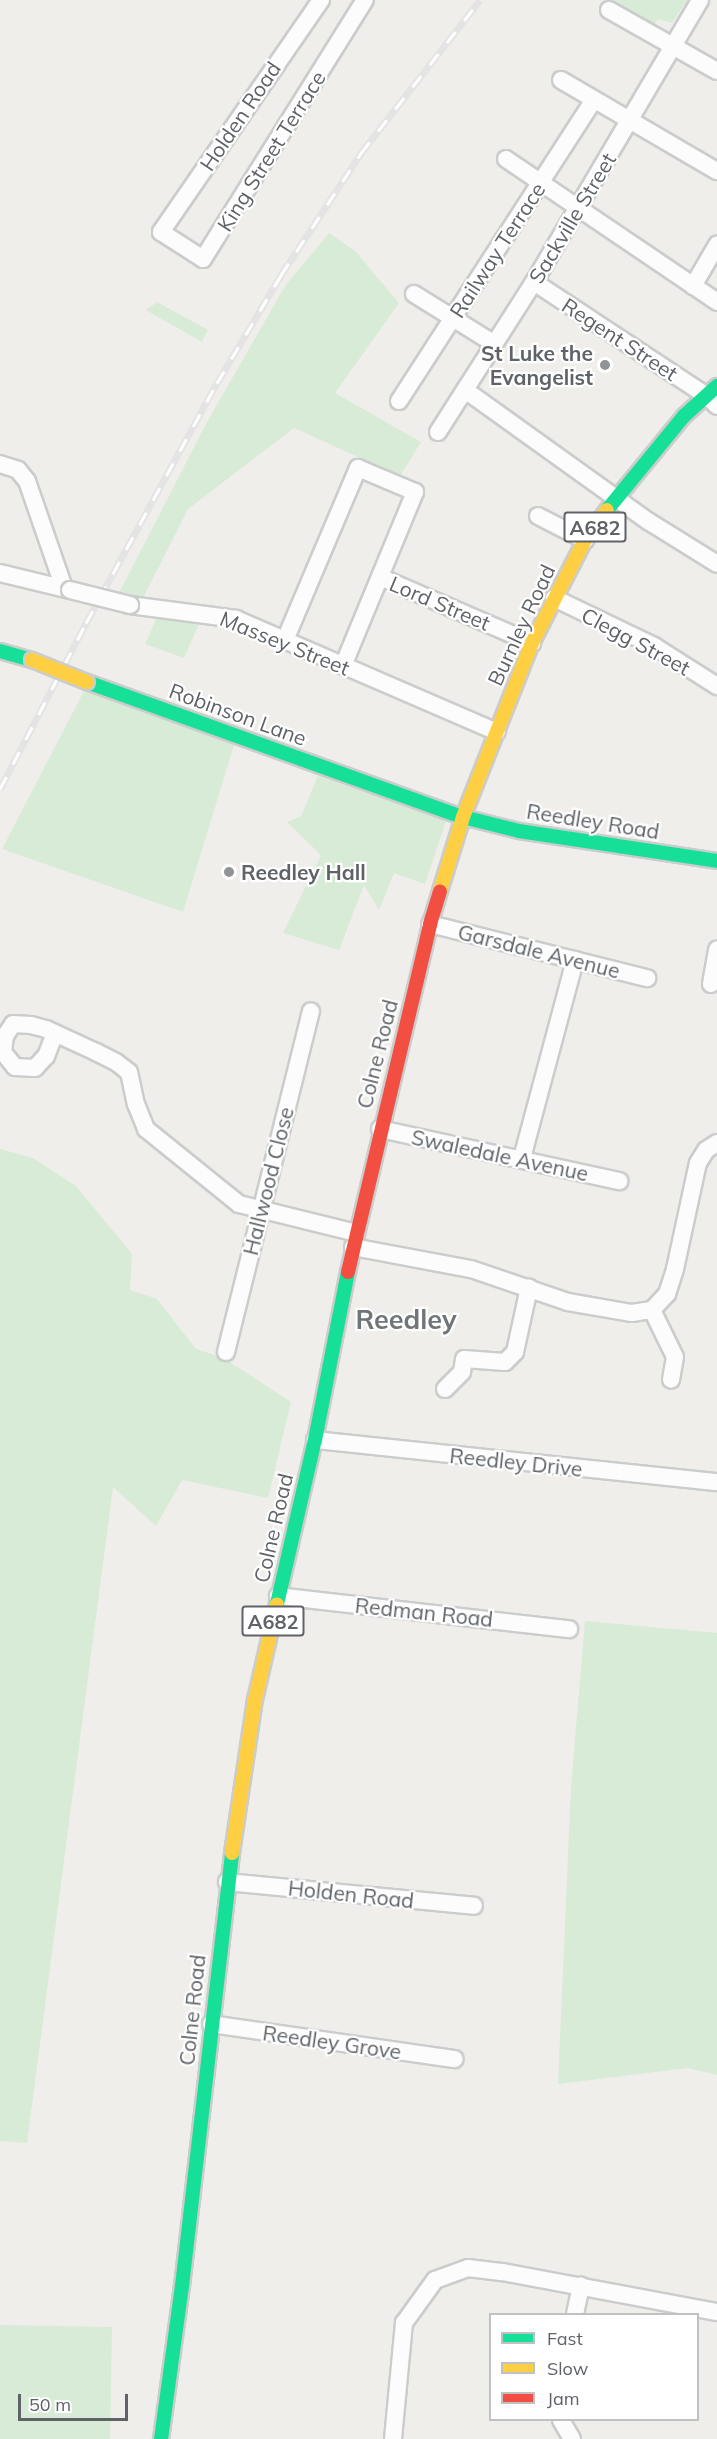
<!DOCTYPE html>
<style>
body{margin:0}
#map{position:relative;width:717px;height:2439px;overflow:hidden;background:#efeeea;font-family:Mulish,sans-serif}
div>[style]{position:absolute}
.green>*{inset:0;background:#d8ebd6;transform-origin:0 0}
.roads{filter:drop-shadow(2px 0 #cbcccc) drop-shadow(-2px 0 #cbcccc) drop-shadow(0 2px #cbcccc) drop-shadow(0 -2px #cbcccc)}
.street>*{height:16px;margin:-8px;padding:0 8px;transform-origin:8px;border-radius:8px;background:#fdfcfc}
.fast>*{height:14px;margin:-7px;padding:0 7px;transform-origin:7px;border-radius:7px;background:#16e098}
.slow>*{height:14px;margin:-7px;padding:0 7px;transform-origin:7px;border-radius:7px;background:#ffcf43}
.jam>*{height:14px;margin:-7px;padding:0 7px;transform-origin:7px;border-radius:7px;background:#f24e42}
.rail>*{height:7px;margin-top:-3.5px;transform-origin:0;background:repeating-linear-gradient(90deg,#fff 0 14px,#e4e4e4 0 28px);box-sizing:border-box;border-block:2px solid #e4e4e4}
.bridges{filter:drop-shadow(2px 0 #cbcccc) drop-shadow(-2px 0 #cbcccc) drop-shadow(0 2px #cbcccc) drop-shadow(0 -2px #cbcccc)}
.street-bridge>*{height:16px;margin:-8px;padding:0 8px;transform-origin:8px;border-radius:8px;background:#fdfcfc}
.slow-bridge>*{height:14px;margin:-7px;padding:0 7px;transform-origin:7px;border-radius:7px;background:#ffcf43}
.dots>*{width:16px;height:16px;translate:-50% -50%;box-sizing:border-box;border:3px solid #fff;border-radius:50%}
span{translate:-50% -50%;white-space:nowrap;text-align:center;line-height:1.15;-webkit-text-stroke:4.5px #fff;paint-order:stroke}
.shield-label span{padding:2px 4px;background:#fff;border:2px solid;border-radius:4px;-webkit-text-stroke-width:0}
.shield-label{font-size:20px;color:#5f6368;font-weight:700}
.street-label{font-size:21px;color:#5f6368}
.poi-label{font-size:21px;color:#5f6368;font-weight:700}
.right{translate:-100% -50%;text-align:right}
.left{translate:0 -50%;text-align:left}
.district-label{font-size:27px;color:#70757a;font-weight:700}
.legend{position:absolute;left:489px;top:2313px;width:210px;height:108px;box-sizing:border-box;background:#fff;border:2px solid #bfc1c3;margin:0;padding:8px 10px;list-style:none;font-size:18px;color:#5f6368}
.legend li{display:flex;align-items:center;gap:12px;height:30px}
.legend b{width:30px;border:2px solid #bfc1c3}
.scale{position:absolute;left:18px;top:2394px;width:110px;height:27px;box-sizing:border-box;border:3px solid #5f6368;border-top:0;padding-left:8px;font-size:18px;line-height:21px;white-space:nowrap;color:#5f6368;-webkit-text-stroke:4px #fff;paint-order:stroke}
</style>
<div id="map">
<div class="green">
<i style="clip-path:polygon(614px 0,687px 0,672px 23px,658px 19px,654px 25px)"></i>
<i style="clip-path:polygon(329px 233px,356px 252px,399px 303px,335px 393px,421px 442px,400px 476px,294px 428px,188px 509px,142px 600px,119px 593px,207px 422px,285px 286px)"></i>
<i style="clip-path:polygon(157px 302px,208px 330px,202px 342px,146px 310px)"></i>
<i style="clip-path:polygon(158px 615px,202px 617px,184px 658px,145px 644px)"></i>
<i style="clip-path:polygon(84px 691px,234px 745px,183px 912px,2px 849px)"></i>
<i style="clip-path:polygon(318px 776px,446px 821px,425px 884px,394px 873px,379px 910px,364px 885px,339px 950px,283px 933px,321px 855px,287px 822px,301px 816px)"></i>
<i style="clip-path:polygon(0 1149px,33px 1158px,76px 1186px,132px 1254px,130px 1290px,157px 1299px,196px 1349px,224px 1358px,291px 1402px,268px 1498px,182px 1480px,156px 1526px,113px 1487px,27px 2143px,0 2141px)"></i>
<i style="clip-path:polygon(585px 1621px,717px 1633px,717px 2075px,688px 2068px,558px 2084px,571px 1787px)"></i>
<i style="left:0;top:2325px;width:112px;height:114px;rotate:1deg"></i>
</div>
<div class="roads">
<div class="street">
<i style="left:321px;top:0;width:282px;rotate:124.6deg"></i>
<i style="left:161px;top:232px;width:50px;rotate:32.7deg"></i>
<i style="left:203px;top:259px;width:305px;rotate:-58deg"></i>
<i style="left:609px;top:10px;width:124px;rotate:29.5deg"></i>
<i style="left:561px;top:80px;width:181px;rotate:30.3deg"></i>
<i style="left:506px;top:159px;width:255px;rotate:34.1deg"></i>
<i style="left:534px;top:282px;width:207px;rotate:33.4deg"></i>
<i style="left:707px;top:396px;width:14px;rotate:45deg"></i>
<i style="left:693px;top:286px;width:48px;rotate:-59.7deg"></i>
<i style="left:414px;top:294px;width:93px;rotate:31.8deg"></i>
<i style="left:465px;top:390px;width:225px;rotate:35.6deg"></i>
<i style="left:648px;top:521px;width:81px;rotate:31.9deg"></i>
<i style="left:399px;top:401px;width:359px;rotate:-57.1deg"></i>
<i style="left:438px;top:432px;width:178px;rotate:-57.4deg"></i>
<i style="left:534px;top:282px;width:327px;rotate:-59.5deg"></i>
<i style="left:0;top:464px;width:19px;rotate:18deg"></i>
<i style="left:18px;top:470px;width:14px;rotate:51deg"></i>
<i style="left:27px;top:481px;width:113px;rotate:70.9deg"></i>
<i style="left:538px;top:516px;width:53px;rotate:27.1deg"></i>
<i style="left:0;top:573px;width:72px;rotate:13.7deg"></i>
<i style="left:380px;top:577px;width:166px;rotate:23.5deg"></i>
<i style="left:554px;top:598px;width:111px;rotate:25.6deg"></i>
<i style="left:654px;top:646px;width:75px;rotate:32.4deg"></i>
<i style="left:130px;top:605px;width:107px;rotate:7.5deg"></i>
<i style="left:236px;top:619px;width:284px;rotate:23.4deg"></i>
<i style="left:285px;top:640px;width:187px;rotate:-67deg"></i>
<i style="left:358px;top:468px;width:62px;rotate:22.8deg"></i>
<i style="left:415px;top:492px;width:188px;rotate:112.5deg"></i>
<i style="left:430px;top:924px;width:224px;rotate:14deg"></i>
<i style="left:711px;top:984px;width:35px;rotate:-80deg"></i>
<i style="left:55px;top:1033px;width:25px;rotate:111deg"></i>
<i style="left:46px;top:1056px;width:16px;rotate:133deg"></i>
<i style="left:35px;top:1068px;width:20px;rotate:-177deg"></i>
<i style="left:15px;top:1067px;width:19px;rotate:-129deg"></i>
<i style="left:3px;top:1052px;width:16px;rotate:-83deg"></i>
<i style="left:5px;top:1036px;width:14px;rotate:-56deg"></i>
<i style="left:13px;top:1024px;width:18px;rotate:3deg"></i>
<i style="left:31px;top:1025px;width:16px;rotate:15deg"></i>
<i style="left:46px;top:1029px;width:55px;rotate:24.7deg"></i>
<i style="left:96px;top:1052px;width:22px;rotate:27deg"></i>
<i style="left:116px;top:1062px;width:16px;rotate:38deg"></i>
<i style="left:129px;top:1072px;width:33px;rotate:78deg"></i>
<i style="left:136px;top:1104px;width:27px;rotate:68deg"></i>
<i style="left:146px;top:1129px;width:119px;rotate:38.9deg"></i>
<i style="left:239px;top:1204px;width:121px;rotate:13.9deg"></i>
<i style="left:380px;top:1129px;width:245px;rotate:12.3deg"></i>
<i style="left:522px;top:1158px;width:205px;rotate:-75deg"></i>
<i style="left:353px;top:1247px;width:120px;rotate:10.6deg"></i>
<i style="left:471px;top:1269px;width:102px;rotate:18.8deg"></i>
<i style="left:568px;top:1302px;width:65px;rotate:9.8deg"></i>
<i style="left:632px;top:1313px;width:20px;rotate:-9deg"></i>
<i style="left:652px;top:1310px;width:22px;rotate:-47deg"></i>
<i style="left:667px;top:1294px;width:26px;rotate:-72deg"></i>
<i style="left:675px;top:1269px;width:108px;rotate:-77.8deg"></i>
<i style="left:698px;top:1163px;width:15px;rotate:-58deg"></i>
<i style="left:706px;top:1150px;width:13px;rotate:-32deg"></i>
<i style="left:652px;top:1310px;width:52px;rotate:63.9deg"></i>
<i style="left:675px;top:1357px;width:23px;rotate:100deg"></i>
<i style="left:226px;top:1352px;width:351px;rotate:-76deg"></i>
<i style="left:445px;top:1389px;width:24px;rotate:-45deg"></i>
<i style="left:462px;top:1372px;width:13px;rotate:-81deg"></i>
<i style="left:464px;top:1359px;width:41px;rotate:4.2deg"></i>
<i style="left:505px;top:1362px;width:14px;rotate:-45deg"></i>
<i style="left:515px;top:1352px;width:66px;rotate:-77.7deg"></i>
<i style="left:315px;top:1440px;width:404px;rotate:6deg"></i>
<i style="left:278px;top:1596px;width:293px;rotate:6.5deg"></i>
<i style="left:227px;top:1882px;width:248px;rotate:5.5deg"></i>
<i style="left:211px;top:2024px;width:246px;rotate:8.2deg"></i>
<i style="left:575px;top:2314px;width:29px;rotate:-78deg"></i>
<i style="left:561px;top:2420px;width:22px;rotate:60deg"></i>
<i style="left:393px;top:2439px;width:117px;rotate:-84.6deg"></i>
<i style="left:404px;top:2323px;width:53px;rotate:-54.2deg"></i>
<i style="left:435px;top:2280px;width:35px;rotate:-20deg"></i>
<i style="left:468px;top:2268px;width:35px;rotate:7deg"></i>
<i style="left:503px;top:2272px;width:218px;rotate:10.6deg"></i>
</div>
<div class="fast">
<i style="left:607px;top:510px;width:122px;rotate:-50.7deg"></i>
<i style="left:684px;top:416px;width:45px;rotate:-42.3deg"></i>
<i style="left:0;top:651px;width:33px;rotate:16deg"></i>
<i style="left:87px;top:682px;width:400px;rotate:19.8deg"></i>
<i style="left:463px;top:817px;width:58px;rotate:14deg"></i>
<i style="left:519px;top:831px;width:200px;rotate:8.6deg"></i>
<i style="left:277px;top:1604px;width:168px;rotate:-77deg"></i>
<i style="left:315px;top:1440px;width:171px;rotate:-78.9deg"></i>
<i style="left:161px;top:2439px;width:154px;rotate:-82.2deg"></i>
<i style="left:182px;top:2286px;width:436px;rotate:-83.4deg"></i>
</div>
<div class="slow">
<i style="left:440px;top:891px;width:77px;rotate:-72.7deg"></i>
<i style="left:463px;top:817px;width:187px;rotate:-68.4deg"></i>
<i style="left:532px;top:643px;width:116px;rotate:-62.8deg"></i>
<i style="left:585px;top:540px;width:37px;rotate:-54deg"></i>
<i style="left:232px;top:1853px;width:155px;rotate:-81.5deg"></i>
<i style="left:255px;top:1700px;width:98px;rotate:-77.1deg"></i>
</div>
<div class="jam">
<i style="left:348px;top:1272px;width:358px;rotate:-76.7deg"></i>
<i style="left:430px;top:924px;width:34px;rotate:-73deg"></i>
</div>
</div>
<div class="rail">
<i style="left:0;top:789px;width:187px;rotate:-62.6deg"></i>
<i style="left:86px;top:623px;width:273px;rotate:-61.4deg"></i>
<i style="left:217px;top:383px;width:126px;rotate:-59.3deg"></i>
<i style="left:281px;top:275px;width:146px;rotate:-56.7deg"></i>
<i style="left:361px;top:153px;width:194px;rotate:-52.1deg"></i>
</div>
<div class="bridges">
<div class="street-bridge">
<i style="left:70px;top:590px;width:62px;rotate:14deg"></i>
</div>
<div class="slow-bridge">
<i style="left:32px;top:660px;width:59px;rotate:21.8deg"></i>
</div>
</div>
<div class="dots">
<i style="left:605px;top:365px;background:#919496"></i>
<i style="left:229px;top:872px;background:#919496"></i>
</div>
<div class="shield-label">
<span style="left:595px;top:527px">A682</span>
<span style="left:273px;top:1621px">A682</span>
</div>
<div class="street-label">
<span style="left:240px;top:116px;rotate:-56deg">Holden Road</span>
<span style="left:271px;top:151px;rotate:-58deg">King Street Terrace</span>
<span style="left:572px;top:218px;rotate:-59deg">Sackville Street</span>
<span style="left:497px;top:250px;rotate:-57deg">Railway Terrace</span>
<span style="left:620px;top:339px;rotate:33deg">Regent Street</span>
<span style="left:440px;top:603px;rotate:23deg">Lord Street</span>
<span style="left:521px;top:625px;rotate:-65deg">Burnley Road</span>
<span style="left:636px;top:641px;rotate:28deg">Clegg Street</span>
<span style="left:285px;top:643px;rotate:22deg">Massey Street</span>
<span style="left:238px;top:714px;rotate:20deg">Robinson Lane</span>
<span style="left:593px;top:821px;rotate:9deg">Reedley Road</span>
<span style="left:539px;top:951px;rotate:14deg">Garsdale Avenue</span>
<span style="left:377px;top:1054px;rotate:-76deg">Colne Road</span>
<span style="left:500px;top:1155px;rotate:12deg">Swaledale Avenue</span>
<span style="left:268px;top:1181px;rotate:-76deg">Hallwood Close</span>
<span style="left:516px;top:1462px;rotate:6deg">Reedley Drive</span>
<span style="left:273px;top:1528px;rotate:-77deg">Colne Road</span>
<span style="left:424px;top:1612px;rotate:6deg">Redman Road</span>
<span style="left:351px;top:1894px;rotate:6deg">Holden Road</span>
<span style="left:192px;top:2010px;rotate:-84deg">Colne Road</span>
<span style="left:332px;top:2042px;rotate:8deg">Reedley Grove</span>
</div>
<div class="poi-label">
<span class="right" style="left:593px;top:365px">St Luke the<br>Evangelist</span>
<span class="left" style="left:241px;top:872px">Reedley Hall</span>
</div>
<div class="district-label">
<span style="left:406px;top:1320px">Reedley</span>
</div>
<ul class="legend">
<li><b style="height:8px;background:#16e098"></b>Fast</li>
<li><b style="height:8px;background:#ffcf43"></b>Slow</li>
<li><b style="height:8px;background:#f24e42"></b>Jam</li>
</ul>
<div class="scale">50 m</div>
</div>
